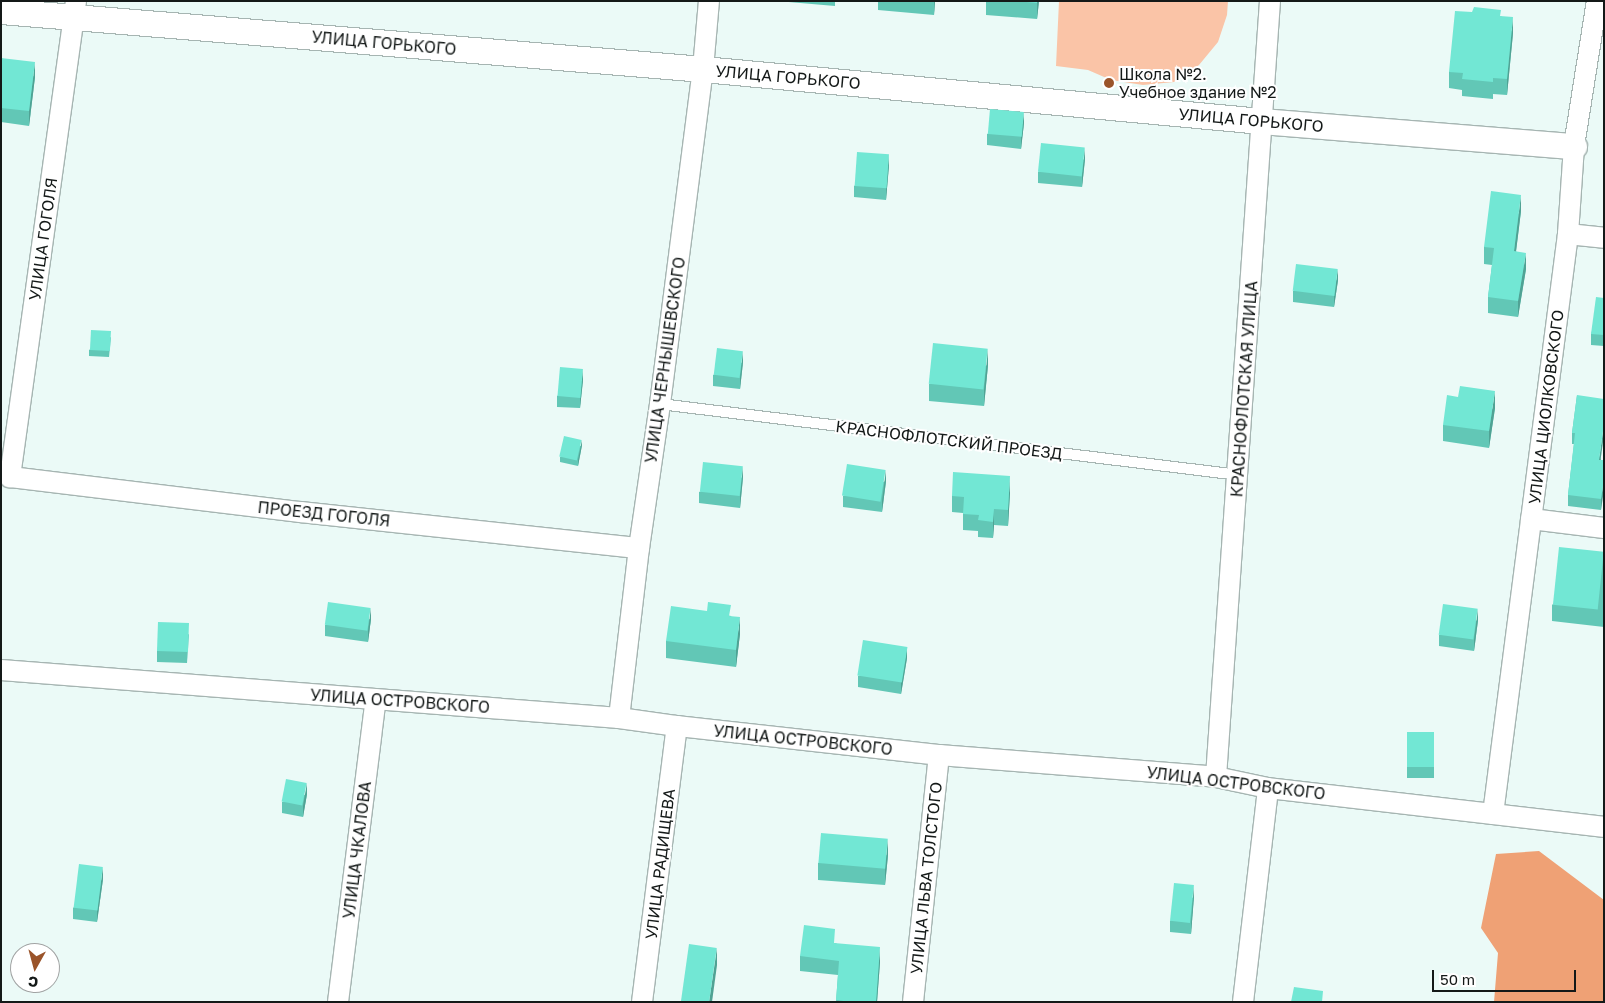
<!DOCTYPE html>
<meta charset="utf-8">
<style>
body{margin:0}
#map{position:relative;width:1605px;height:1003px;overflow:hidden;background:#ebfaf7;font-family:"Golos Text",sans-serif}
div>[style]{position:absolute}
.green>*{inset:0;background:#fac4a7}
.forest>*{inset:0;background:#efa175}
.roads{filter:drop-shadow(1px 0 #a6b5b2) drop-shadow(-1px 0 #a6b5b2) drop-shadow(0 1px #a6b5b2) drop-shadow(0 -1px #a6b5b2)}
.service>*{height:10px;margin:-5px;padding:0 5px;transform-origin:5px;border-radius:5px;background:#fff}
.minor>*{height:20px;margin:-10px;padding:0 10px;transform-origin:10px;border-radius:10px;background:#fff}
.tertiary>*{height:25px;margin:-12.5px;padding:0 12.5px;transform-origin:12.5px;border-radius:12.5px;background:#fff}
.wall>*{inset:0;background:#62c7b6;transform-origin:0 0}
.shaded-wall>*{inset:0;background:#50a294}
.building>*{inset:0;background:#72e7d4;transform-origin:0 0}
.dots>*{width:14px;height:14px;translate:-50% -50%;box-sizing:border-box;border:2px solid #fff;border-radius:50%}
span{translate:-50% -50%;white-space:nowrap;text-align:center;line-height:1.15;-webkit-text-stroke:4px #fff;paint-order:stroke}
.street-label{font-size:16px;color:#141918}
.poi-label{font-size:16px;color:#141918}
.left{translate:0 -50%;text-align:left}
.frame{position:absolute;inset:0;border:2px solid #141918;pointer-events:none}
.north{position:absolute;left:10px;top:943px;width:50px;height:50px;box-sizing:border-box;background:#fff;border:1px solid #a1a3a3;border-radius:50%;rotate:187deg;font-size:14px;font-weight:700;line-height:20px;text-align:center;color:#141918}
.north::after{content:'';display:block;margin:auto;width:18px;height:22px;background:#9a542a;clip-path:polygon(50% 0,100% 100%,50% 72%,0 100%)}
.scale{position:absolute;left:1432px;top:970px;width:144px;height:22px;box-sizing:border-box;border:2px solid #141918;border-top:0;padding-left:6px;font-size:15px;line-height:18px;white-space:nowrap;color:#141918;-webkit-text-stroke:4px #fff;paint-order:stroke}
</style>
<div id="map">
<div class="green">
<i style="clip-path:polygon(1059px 1px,1228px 1px,1227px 15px,1218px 42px,1199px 65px,1174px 82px,1143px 85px,1111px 80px,1088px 70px,1056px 66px)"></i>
</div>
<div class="forest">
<i style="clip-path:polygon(1539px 851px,1604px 900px,1604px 1002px,1494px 1002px,1498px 953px,1481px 928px,1496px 854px)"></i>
</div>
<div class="roads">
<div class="service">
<i style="left:660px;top:404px;width:583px;rotate:6.99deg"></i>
</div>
<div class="minor">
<i style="left:76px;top:1px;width:481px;rotate:97.9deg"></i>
<i style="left:10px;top:477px;width:293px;rotate:6.9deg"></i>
<i style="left:301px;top:512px;width:340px;rotate:6.1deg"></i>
<i style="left:1568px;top:234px;width:36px;rotate:6deg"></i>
<i style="left:1531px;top:519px;width:74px;rotate:7deg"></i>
<i style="left:1px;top:670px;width:620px;rotate:4.44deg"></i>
<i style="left:619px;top:718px;width:59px;rotate:7.9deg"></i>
<i style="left:677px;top:726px;width:264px;rotate:6.3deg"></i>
<i style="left:939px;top:755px;width:278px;rotate:4.5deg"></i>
<i style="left:1216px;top:777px;width:53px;rotate:11.9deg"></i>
<i style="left:1268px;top:788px;width:338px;rotate:6.6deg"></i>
<i style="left:619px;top:718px;width:171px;rotate:-83.3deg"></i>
<i style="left:639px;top:548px;width:146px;rotate:-81.7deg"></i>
<i style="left:660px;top:404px;width:338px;rotate:-82.7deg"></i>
<i style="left:703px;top:69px;width:68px;rotate:-85deg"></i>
<i style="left:1216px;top:777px;width:778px;rotate:-86.02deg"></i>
<i style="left:1493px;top:814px;width:585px;rotate:-82.63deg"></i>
<i style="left:1568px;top:234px;width:88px;rotate:-86.1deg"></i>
<i style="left:1574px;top:146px;width:147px;rotate:-81deg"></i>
<i style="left:338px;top:1002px;width:305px;rotate:-82.9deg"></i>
<i style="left:642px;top:1002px;width:278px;rotate:-82.8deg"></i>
<i style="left:913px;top:1002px;width:248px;rotate:-84deg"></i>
<i style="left:1243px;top:1002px;width:215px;rotate:-83.3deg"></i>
</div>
<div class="tertiary">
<i style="left:1px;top:11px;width:704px;rotate:4.72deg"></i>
<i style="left:703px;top:69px;width:560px;rotate:5.32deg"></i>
<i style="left:1261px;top:121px;width:314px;rotate:4.6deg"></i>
</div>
</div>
<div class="wall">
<i style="clip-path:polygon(777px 1px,835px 1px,835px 6px)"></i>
<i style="clip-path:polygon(878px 1px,935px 1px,934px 15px,878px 10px)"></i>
<i style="clip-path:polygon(986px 1px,1039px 1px,1037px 19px,986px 15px)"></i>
<i style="clip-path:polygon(1501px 16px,1513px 33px,1507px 95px,1493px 94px,1493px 99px,1462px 96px,1462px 90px,1449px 88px,1449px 72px)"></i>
<i style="clip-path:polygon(1px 58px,35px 77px,29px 126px,1px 122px)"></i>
<i style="clip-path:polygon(1024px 123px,1021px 149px,987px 145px,987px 134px)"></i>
<i style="clip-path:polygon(1085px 159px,1082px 187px,1038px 183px,1038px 172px)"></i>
<i style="clip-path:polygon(889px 165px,886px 200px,854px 197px,854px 186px)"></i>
<i style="clip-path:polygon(1521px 211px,1516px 251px,1526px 269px,1518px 317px,1488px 313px,1488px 297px,1492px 265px,1484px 264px,1484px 247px)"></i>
<i style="clip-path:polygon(1338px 280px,1334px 307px,1293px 302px,1293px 291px)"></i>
<i style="clip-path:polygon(1604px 298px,1604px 346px,1591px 345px,1591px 334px)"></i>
<i style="clip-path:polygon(111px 337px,109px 357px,89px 356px,89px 350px)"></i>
<i style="clip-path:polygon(743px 362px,740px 389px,713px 386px,713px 375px)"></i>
<i style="clip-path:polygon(988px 365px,984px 406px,929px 401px,929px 384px)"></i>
<i style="clip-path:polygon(583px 380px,580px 408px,557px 407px,557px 396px)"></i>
<i style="clip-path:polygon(1577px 395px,1601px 460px,1604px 460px,1601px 510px,1568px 506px,1568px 495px,1574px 444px,1572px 444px,1572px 433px)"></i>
<i style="clip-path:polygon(1495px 408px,1489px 448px,1443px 441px,1443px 425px)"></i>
<i style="clip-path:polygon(582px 445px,578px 466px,560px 462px,560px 457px)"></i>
<i style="clip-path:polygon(743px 477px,740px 508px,699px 503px,699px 492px)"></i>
<i style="clip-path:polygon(886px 481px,882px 512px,843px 507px,843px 496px)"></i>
<i style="clip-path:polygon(1010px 493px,1008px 526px,994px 525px,993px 538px,978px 537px,978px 531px,963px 530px,963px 513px,952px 512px,952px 496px)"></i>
<i style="clip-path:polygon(1604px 552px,1604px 627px,1552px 621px,1552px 605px)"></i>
<i style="clip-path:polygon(707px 611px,731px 616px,740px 634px,736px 667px,666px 658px,666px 641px)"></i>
<i style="clip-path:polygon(371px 619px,368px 642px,325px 636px,325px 625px)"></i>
<i style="clip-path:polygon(1478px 620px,1474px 651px,1439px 646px,1439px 635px)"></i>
<i style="clip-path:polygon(189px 634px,187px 663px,157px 662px,157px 651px)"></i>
<i style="clip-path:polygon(907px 658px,901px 694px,858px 687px,858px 676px)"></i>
<i style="left:1407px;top:732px;width:27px;height:46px"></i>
<i style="clip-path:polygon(307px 794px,303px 817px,282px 813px,282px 802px)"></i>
<i style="clip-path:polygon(888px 855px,885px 885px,818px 880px,818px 863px)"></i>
<i style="clip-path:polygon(103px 879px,97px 922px,73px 919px,73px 908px)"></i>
<i style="clip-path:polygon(1194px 896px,1191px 934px,1170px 932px,1170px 921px)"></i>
<i style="clip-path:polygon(835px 943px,880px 962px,877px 1002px,836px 1002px,838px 975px,800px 971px,800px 956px)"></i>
</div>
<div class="shaded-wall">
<i style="clip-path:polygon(934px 1px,935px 1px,934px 15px)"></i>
<i style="clip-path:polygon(1037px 1px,1039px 1px,1037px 19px)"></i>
<i style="clip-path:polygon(1513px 17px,1513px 33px,1507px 95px,1507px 79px)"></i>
<i style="clip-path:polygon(35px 62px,35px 77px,29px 126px,29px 111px)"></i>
<i style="clip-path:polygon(1024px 112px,1024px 123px,1021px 149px,1021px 138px)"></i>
<i style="clip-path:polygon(1085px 148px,1085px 159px,1082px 187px,1082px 176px)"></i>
<i style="clip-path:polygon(889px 154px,889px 165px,886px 200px,886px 188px)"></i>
<i style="clip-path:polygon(1521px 195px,1521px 211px,1514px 268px,1514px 251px)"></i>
<i style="clip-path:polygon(1526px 253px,1526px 269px,1518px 317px,1518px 301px)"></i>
<i style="clip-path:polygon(1338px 269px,1338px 280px,1334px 307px,1334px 296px)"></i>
<i style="clip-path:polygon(988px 349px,988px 365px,984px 406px,984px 390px)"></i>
<i style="clip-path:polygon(743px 351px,743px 362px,740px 389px,740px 378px)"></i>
<i style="clip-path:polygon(583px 369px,583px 380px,580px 408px,580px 397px)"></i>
<i style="clip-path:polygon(1495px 391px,1495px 408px,1489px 448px,1489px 431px)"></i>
<i style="clip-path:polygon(1604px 424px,1604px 435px,1599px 471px,1599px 460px)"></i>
<i style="clip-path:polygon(582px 440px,582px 445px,578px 466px,578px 460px)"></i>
<i style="clip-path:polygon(743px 466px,743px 477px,740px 508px,740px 496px)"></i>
<i style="clip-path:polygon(886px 470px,886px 481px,882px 512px,882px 501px)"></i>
<i style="clip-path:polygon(1010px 476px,1010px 493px,1008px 526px,1008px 510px)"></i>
<i style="clip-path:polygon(1604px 479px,1604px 490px,1601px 510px,1601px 499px)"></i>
<i style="clip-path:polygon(994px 509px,994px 525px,993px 538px,993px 522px)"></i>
<i style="clip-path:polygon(371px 608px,371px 619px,368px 642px,368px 631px)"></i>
<i style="clip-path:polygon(1478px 609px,1478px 620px,1474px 651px,1474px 640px)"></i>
<i style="clip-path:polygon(740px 617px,740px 634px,736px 667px,736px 650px)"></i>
<i style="clip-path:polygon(907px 647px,907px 658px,901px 694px,901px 683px)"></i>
<i style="clip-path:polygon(307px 783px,307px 794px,303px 817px,303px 806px)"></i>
<i style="clip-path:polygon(888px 839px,888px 855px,885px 885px,885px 869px)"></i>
<i style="clip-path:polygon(103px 867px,103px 879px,97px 922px,97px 911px)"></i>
<i style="clip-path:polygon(1194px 885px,1194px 896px,1191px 934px,1191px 923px)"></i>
<i style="clip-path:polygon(880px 947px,880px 962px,877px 1002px,876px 1002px)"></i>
<i style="clip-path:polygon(717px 948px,717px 965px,712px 1002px,709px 1002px)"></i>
</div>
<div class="building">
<i style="clip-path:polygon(1016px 1px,1037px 1px,1037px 3px)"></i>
<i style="clip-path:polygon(1474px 7px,1501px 10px,1500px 16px,1513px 17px,1507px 79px,1493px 78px,1493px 82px,1462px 79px,1463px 73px,1449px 72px,1455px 11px,1472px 12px)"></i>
<i style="clip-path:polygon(1px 58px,35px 62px,29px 111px,1px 108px)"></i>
<i style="left:990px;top:109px;width:34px;height:25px;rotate:5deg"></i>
<i style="left:1041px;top:143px;width:44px;height:29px;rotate:6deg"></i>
<i style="left:857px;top:152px;width:32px;height:34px;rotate:4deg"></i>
<i style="clip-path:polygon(1491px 191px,1521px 195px,1514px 251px,1526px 253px,1518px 301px,1488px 297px,1494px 248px,1484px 247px)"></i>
<i style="left:1296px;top:264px;width:42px;height:27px;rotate:7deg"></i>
<i style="clip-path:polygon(1596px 297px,1604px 298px,1604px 335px,1591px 334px)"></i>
<i style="left:91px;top:330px;width:20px;height:20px;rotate:3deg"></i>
<i style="left:933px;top:343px;width:55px;height:41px;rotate:6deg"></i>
<i style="left:717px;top:348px;width:26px;height:27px;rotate:7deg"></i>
<i style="left:560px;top:367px;width:23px;height:29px;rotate:5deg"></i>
<i style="clip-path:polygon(1460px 386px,1495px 391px,1489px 431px,1443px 425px,1447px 395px,1458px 397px)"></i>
<i style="clip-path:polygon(1577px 395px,1604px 399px,1604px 424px,1599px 460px,1604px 460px,1604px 479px,1601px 499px,1568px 495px,1575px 433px,1572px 433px)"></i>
<i style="left:564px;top:436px;width:18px;height:21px;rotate:13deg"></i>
<i style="left:703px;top:462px;width:40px;height:30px;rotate:6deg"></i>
<i style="left:847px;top:464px;width:39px;height:32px;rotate:9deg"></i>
<i style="clip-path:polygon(953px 472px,1010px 476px,1008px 510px,994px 509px,993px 522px,978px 520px,979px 515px,963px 514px,964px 497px,952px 496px)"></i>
<i style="left:1559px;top:547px;width:45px;height:58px;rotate:6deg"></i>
<i style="left:328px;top:602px;width:43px;height:23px;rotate:8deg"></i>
<i style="clip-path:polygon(708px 602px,731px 605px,729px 616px,740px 617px,736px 650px,666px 641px,671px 606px,707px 611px)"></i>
<i style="left:1443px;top:604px;width:35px;height:31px;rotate:8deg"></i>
<i style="left:158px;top:622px;width:31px;height:29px;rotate:2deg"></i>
<i style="left:863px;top:640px;width:45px;height:36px;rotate:9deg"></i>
<i style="left:1407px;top:732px;width:27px;height:35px"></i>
<i style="left:286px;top:779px;width:21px;height:23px;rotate:11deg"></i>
<i style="left:821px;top:833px;width:67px;height:30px;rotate:5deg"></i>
<i style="left:79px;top:864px;width:24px;height:44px;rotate:7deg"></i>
<i style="left:1174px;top:883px;width:20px;height:38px;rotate:6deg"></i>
<i style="clip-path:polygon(804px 925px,835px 929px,834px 943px,880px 947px,876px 1002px,851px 1002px,836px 1000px,839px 961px,800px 956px)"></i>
<i style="left:689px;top:944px;width:28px;height:59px;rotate:8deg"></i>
<i style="clip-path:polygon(1294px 987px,1323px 991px,1322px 1002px,1291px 1002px)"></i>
</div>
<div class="dots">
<i style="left:1109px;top:83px;background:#9a542a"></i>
</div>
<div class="street-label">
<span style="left:384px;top:43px;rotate:5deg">УЛИЦА ГОРЬКОГО</span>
<span style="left:788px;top:77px;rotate:5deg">УЛИЦА ГОРЬКОГО</span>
<span style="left:1251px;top:120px;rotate:5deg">УЛИЦА ГОРЬКОГО</span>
<span style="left:43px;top:239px;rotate:-82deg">УЛИЦА ГОГОЛЯ</span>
<span style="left:665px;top:360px;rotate:-82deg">УЛИЦА ЧЕРНЫШЕВСКОГО</span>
<span style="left:1244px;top:389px;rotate:-86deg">КРАСНОФЛОТСКАЯ УЛИЦА</span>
<span style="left:1546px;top:407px;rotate:-83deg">УЛИЦА ЦИОЛКОВСКОГО</span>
<span style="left:949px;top:440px;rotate:7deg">КРАСНОФЛОТСКИЙ ПРОЕЗД</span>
<span style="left:324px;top:514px;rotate:6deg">ПРОЕЗД ГОГОЛЯ</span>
<span style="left:400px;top:701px;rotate:4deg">УЛИЦА ОСТРОВСКОГО</span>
<span style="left:803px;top:740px;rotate:6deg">УЛИЦА ОСТРОВСКОГО</span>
<span style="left:1236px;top:783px;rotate:7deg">УЛИЦА ОСТРОВСКОГО</span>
<span style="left:357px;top:850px;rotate:-83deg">УЛИЦА ЧКАЛОВА</span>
<span style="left:660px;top:864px;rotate:-83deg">УЛИЦА РАДИЩЕВА</span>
<span style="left:926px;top:878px;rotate:-84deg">УЛИЦА ЛЬВА ТОЛСТОГО</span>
</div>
<div class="poi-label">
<span class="left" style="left:1119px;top:83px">Школа №2.<br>Учебное здание №2</span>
</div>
<div class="frame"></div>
<div class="north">С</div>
<div class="scale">50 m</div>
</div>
